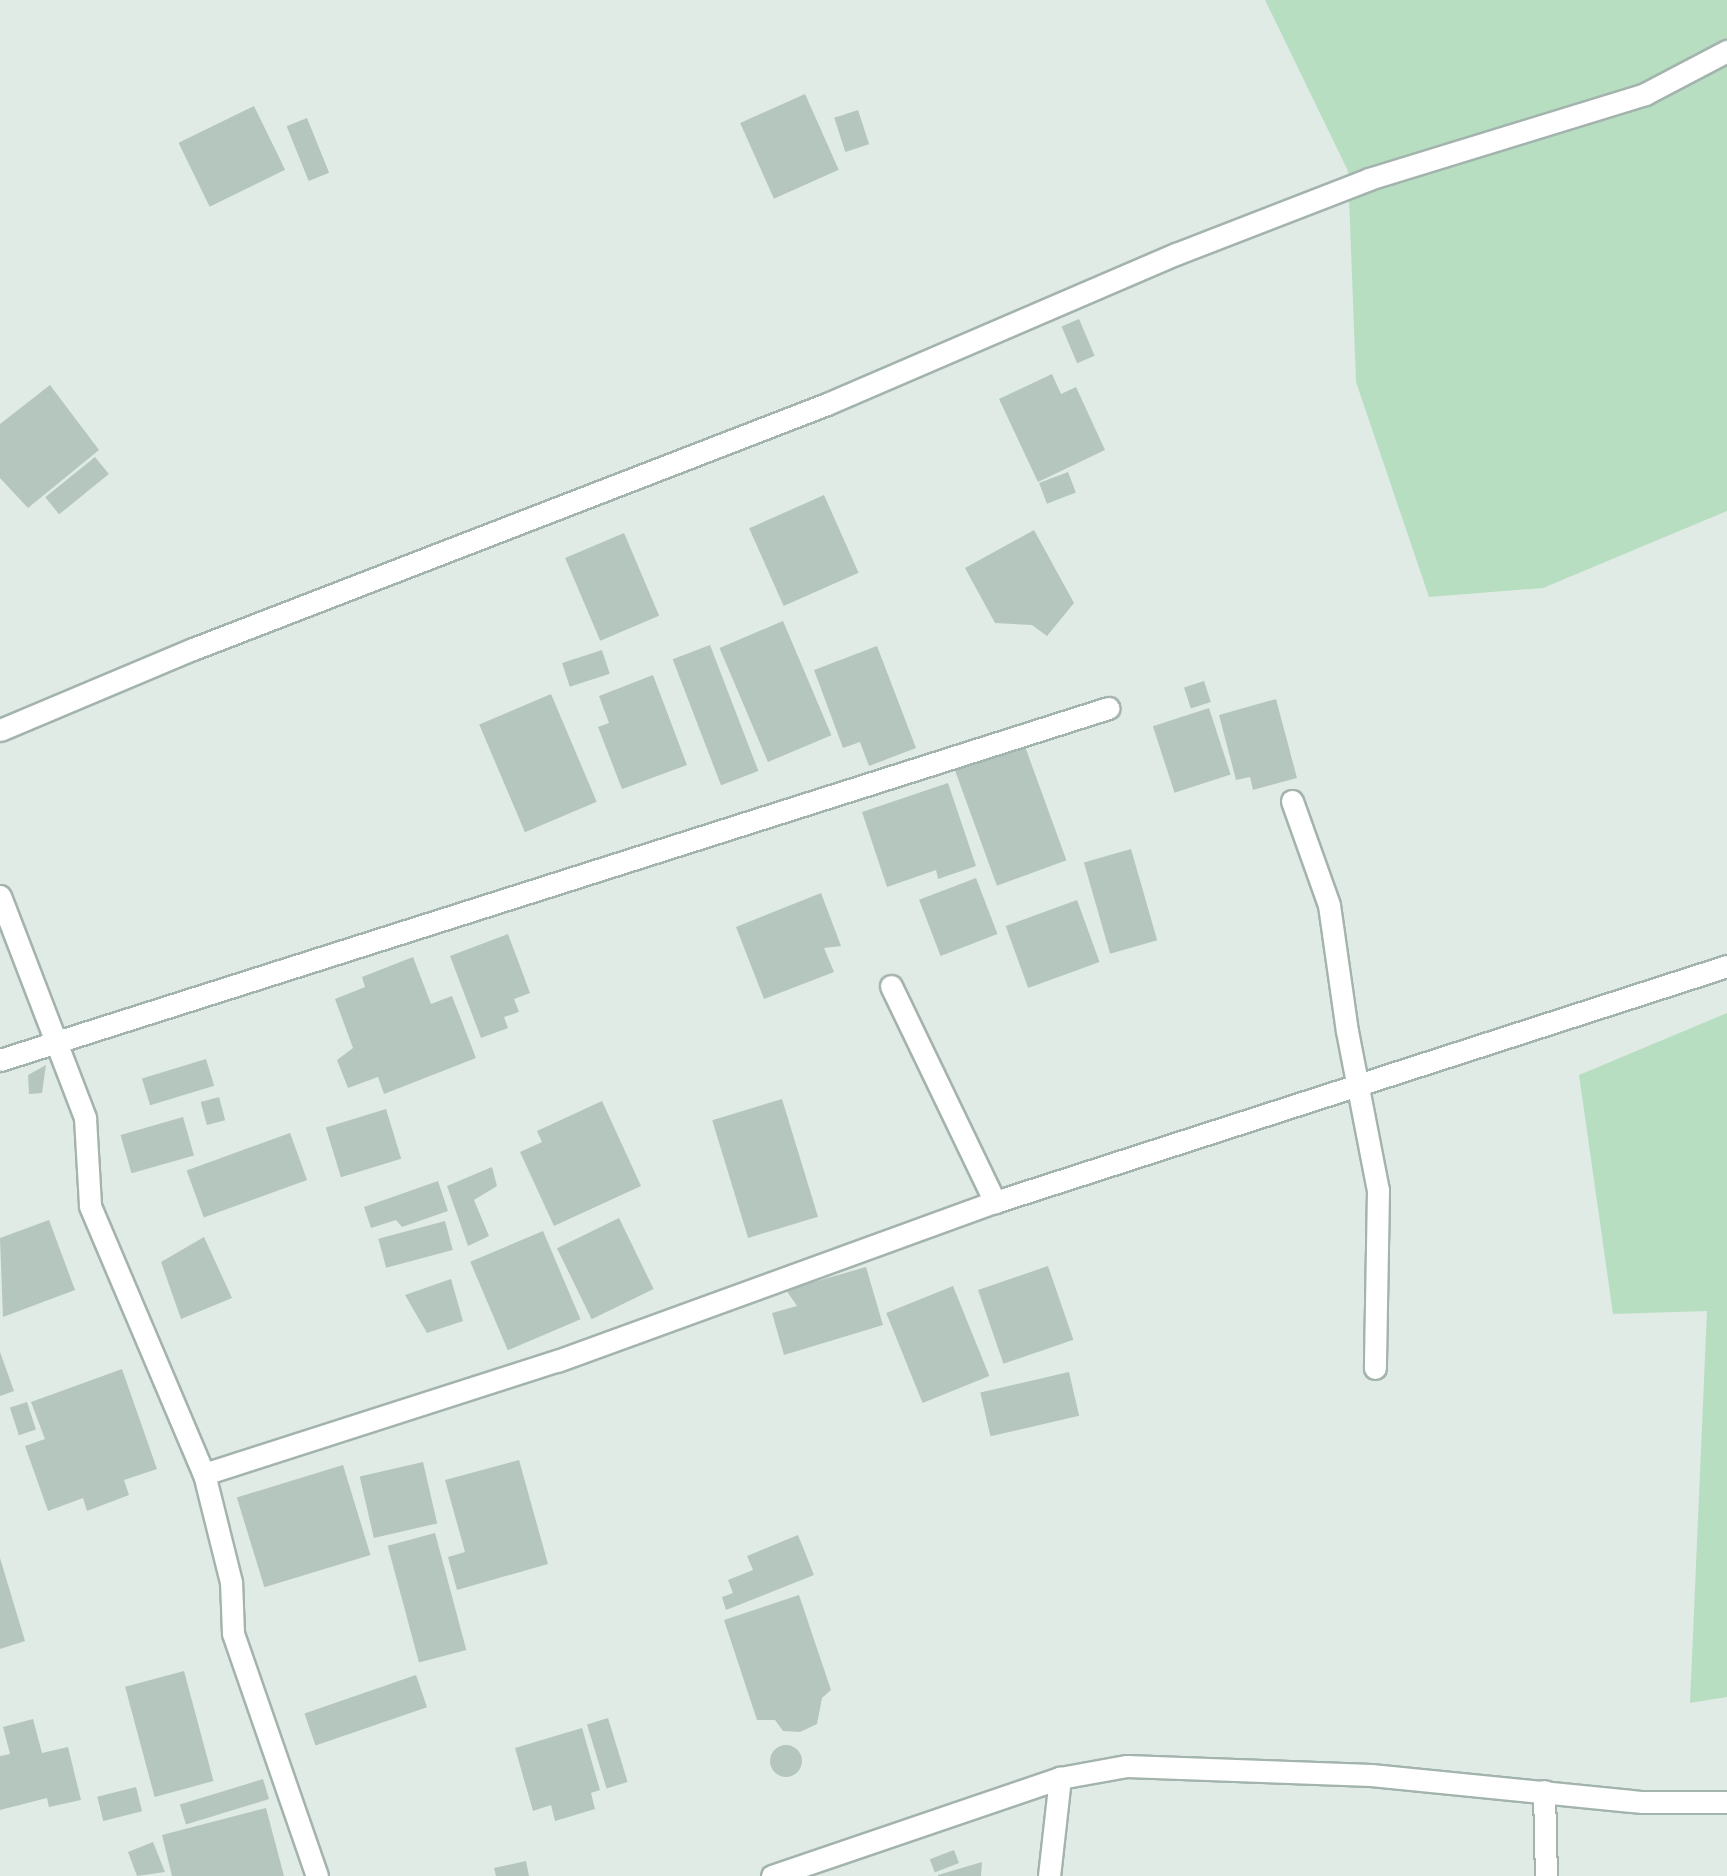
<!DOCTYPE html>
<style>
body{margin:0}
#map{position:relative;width:1727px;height:1876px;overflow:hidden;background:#e0ebe6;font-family:"IBM Plex Sans",sans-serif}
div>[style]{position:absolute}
.green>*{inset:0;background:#b8dec2}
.building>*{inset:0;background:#b5c6bf;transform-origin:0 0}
.round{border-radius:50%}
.roads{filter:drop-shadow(2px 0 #a3b3ad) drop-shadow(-2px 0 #a3b3ad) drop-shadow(0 2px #a3b3ad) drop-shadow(0 -2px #a3b3ad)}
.street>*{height:21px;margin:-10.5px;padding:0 10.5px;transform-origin:10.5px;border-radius:10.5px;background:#fff}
span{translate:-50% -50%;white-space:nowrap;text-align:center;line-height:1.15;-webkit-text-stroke:5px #f0f8f4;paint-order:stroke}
</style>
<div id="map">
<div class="green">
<i style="clip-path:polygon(1265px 0,1727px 0,1727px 511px,1543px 588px,1429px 597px,1356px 382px,1348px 171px)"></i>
<i style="clip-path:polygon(1727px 1013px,1727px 1697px,1690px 1703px,1707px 1311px,1613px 1314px,1579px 1075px)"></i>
</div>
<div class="building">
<i style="left:805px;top:94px;width:83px;height:71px;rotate:66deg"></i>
<i style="left:254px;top:106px;width:71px;height:84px;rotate:64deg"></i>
<i style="left:858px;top:110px;width:36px;height:25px;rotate:72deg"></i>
<i style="left:307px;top:118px;width:59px;height:22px;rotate:68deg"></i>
<i style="left:1079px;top:319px;width:40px;height:19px;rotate:67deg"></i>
<i style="clip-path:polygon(1052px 374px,1061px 394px,1076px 387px,1105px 450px,1038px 482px,999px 399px)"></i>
<i style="clip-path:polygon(50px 385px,99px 450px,28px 508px,0 478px,0 424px)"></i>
<i style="left:95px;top:457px;width:22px;height:64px;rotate:51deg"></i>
<i style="left:1068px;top:472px;width:22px;height:31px;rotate:69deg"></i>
<i style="left:824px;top:495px;width:85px;height:82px;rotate:66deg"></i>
<i style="clip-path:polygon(1034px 530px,1074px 603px,1047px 636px,1032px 625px,995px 623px,965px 568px)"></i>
<i style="left:624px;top:533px;width:90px;height:64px;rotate:67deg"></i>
<i style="left:783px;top:621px;width:124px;height:69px;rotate:67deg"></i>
<i style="left:710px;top:645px;width:135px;height:40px;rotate:69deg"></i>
<i style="clip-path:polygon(877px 646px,916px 748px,869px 766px,860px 742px,843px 748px,814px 670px)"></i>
<i style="left:602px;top:650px;width:25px;height:42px;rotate:72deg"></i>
<i style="clip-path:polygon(653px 675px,687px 765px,622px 789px,598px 727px,609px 723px,599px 696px)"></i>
<i style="left:1204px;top:681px;width:22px;height:21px;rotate:72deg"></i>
<i style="left:551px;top:694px;width:117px;height:78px;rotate:67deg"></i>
<i style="clip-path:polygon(1276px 699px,1297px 778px,1253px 790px,1250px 777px,1236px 780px,1219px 715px)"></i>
<i style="left:1209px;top:708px;width:70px;height:59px;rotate:72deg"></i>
<i style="left:1023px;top:741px;width:127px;height:74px;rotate:70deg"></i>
<i style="clip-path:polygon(948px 783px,976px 866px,938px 879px,936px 870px,887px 887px,862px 812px)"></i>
<i style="left:1131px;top:849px;width:95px;height:49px;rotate:74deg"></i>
<i style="left:976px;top:878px;width:60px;height:61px;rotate:69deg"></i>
<i style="clip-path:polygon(821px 893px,841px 946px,824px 948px,834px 972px,764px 999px,736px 927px)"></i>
<i style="left:1077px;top:900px;width:66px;height:76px;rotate:70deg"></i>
<i style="clip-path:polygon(508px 934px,530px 993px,514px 999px,519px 1012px,504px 1017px,508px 1028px,481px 1038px,450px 956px)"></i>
<i style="clip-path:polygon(413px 957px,431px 1004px,452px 996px,476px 1058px,384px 1094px,378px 1077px,348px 1088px,337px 1060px,353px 1048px,335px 999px,365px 987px,362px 977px)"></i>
<i style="left:206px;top:1059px;width:28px;height:67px;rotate:73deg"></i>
<i style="clip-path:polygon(46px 1065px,42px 1093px,29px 1094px,28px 1075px)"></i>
<i style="left:219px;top:1097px;width:24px;height:19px;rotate:75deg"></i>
<i style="left:782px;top:1099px;width:123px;height:73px;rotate:73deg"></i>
<i style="clip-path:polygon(602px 1101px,641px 1186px,554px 1226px,520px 1152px,542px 1142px,537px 1131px)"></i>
<i style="left:386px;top:1109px;width:52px;height:63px;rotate:73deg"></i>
<i style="left:183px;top:1117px;width:40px;height:65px;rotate:74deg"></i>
<i style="left:290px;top:1133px;width:50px;height:110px;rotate:70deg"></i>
<i style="clip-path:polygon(492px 1167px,497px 1186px,474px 1200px,489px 1236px,468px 1246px,447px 1186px)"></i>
<i style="clip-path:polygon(438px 1181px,448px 1211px,402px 1227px,396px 1220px,371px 1228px,364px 1207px)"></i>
<i style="left:619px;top:1218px;width:79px;height:69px;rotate:64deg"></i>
<i style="clip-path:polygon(49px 1220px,75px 1290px,3px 1317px,0 1238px)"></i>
<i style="left:445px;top:1221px;width:30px;height:69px;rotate:75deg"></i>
<i style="left:543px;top:1231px;width:96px;height:79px;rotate:67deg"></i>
<i style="clip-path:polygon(204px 1237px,232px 1298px,181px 1319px,161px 1262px)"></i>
<i style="left:1048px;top:1266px;width:78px;height:74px;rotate:71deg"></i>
<i style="clip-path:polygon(866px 1267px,883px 1325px,784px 1355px,772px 1313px,797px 1306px,786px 1290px)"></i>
<i style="clip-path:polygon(451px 1279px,463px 1321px,427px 1333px,405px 1295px)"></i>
<i style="left:953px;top:1286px;width:97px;height:72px;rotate:68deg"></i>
<i style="clip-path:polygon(0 1352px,14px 1391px,0 1396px)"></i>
<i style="clip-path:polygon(122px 1369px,157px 1469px,124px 1480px,129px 1495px,87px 1511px,83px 1498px,48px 1511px,25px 1446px,45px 1439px,31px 1402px)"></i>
<i style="left:1069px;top:1372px;width:45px;height:91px;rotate:77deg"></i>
<i style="left:27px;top:1402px;width:29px;height:18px;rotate:72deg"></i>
<i style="clip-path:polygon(519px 1460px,548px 1564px,457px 1590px,448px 1557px,465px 1552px,445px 1480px)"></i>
<i style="left:423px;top:1462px;width:63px;height:65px;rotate:77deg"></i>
<i style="left:343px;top:1465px;width:94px;height:111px;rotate:73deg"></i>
<i style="left:435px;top:1533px;width:121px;height:49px;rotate:75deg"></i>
<i style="clip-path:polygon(798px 1535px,814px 1575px,726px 1610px,722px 1597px,733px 1593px,728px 1580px,753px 1570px,747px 1556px)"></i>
<i style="clip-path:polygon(0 1558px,25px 1641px,0 1649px)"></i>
<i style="clip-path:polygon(799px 1595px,831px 1690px,822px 1698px,817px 1724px,800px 1732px,783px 1731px,775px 1720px,757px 1720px,724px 1620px)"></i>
<i style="left:184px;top:1671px;width:114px;height:61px;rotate:75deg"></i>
<i style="left:416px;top:1675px;width:34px;height:118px;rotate:71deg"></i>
<i style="left:608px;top:1718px;width:67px;height:22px;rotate:73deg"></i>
<i style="clip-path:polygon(33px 1719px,42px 1753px,68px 1747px,81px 1800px,49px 1807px,47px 1798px,0 1810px,0 1756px,10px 1754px,3px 1727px)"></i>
<i style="clip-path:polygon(582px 1728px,600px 1790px,591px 1793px,595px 1809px,555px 1821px,551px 1805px,533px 1811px,515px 1748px)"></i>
<i class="round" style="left:770px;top:1745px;width:32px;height:32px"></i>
<i style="left:263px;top:1779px;width:21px;height:87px;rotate:73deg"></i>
<i style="left:136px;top:1787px;width:25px;height:40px;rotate:76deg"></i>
<i style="clip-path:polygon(266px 1808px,284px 1876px,172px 1876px,162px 1835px)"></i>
<i style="clip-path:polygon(153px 1842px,165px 1872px,137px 1876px,128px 1852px)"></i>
<i style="left:954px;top:1850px;width:14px;height:26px;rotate:69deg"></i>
<i style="clip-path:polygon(526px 1861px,529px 1876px,496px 1876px,494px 1868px)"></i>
<i style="clip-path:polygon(982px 1862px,981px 1876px,938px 1876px,938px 1875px)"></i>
</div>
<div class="roads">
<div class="street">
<i style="left:0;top:730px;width:209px;rotate:-22.8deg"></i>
<i style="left:193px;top:649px;width:680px;rotate:-21.13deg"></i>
<i style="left:827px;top:404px;width:380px;rotate:-23.3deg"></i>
<i style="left:1176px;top:254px;width:207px;rotate:-21.2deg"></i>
<i style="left:1369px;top:179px;width:289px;rotate:-17.1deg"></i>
<i style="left:1645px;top:94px;width:93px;rotate:-27.7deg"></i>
<i style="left:1292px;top:801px;width:110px;rotate:70.4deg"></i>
<i style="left:1329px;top:905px;width:127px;rotate:81.9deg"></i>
<i style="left:1347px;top:1031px;width:162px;rotate:79deg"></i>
<i style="left:1378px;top:1190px;width:178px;rotate:91deg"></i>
<i style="left:0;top:896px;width:238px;rotate:69deg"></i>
<i style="left:85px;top:1118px;width:88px;rotate:86.7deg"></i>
<i style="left:90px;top:1206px;width:291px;rotate:67deg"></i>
<i style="left:891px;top:986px;width:240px;rotate:64.3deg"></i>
<i style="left:0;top:1060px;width:1163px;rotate:-17.62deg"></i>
<i style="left:1544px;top:1791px;width:85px;rotate:88.7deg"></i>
<i style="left:317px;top:1876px;width:257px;rotate:-109.1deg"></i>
<i style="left:233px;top:1633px;width:51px;rotate:-92.2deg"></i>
<i style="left:231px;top:1582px;width:111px;rotate:-104deg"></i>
<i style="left:204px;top:1474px;width:371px;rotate:-17.8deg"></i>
<i style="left:557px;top:1361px;width:466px;rotate:-20deg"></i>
<i style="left:995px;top:1202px;width:769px;rotate:-17.87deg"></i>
<i style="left:772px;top:1876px;width:304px;rotate:-18.8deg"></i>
<i style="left:1060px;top:1778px;width:68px;rotate:-10.2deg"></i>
<i style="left:1127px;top:1766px;width:244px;rotate:2.1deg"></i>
<i style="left:1371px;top:1775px;width:273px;rotate:5.7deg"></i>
<i style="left:1643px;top:1802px;width:84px"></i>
<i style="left:1049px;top:1876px;width:99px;rotate:-83.6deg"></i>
</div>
</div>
</div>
